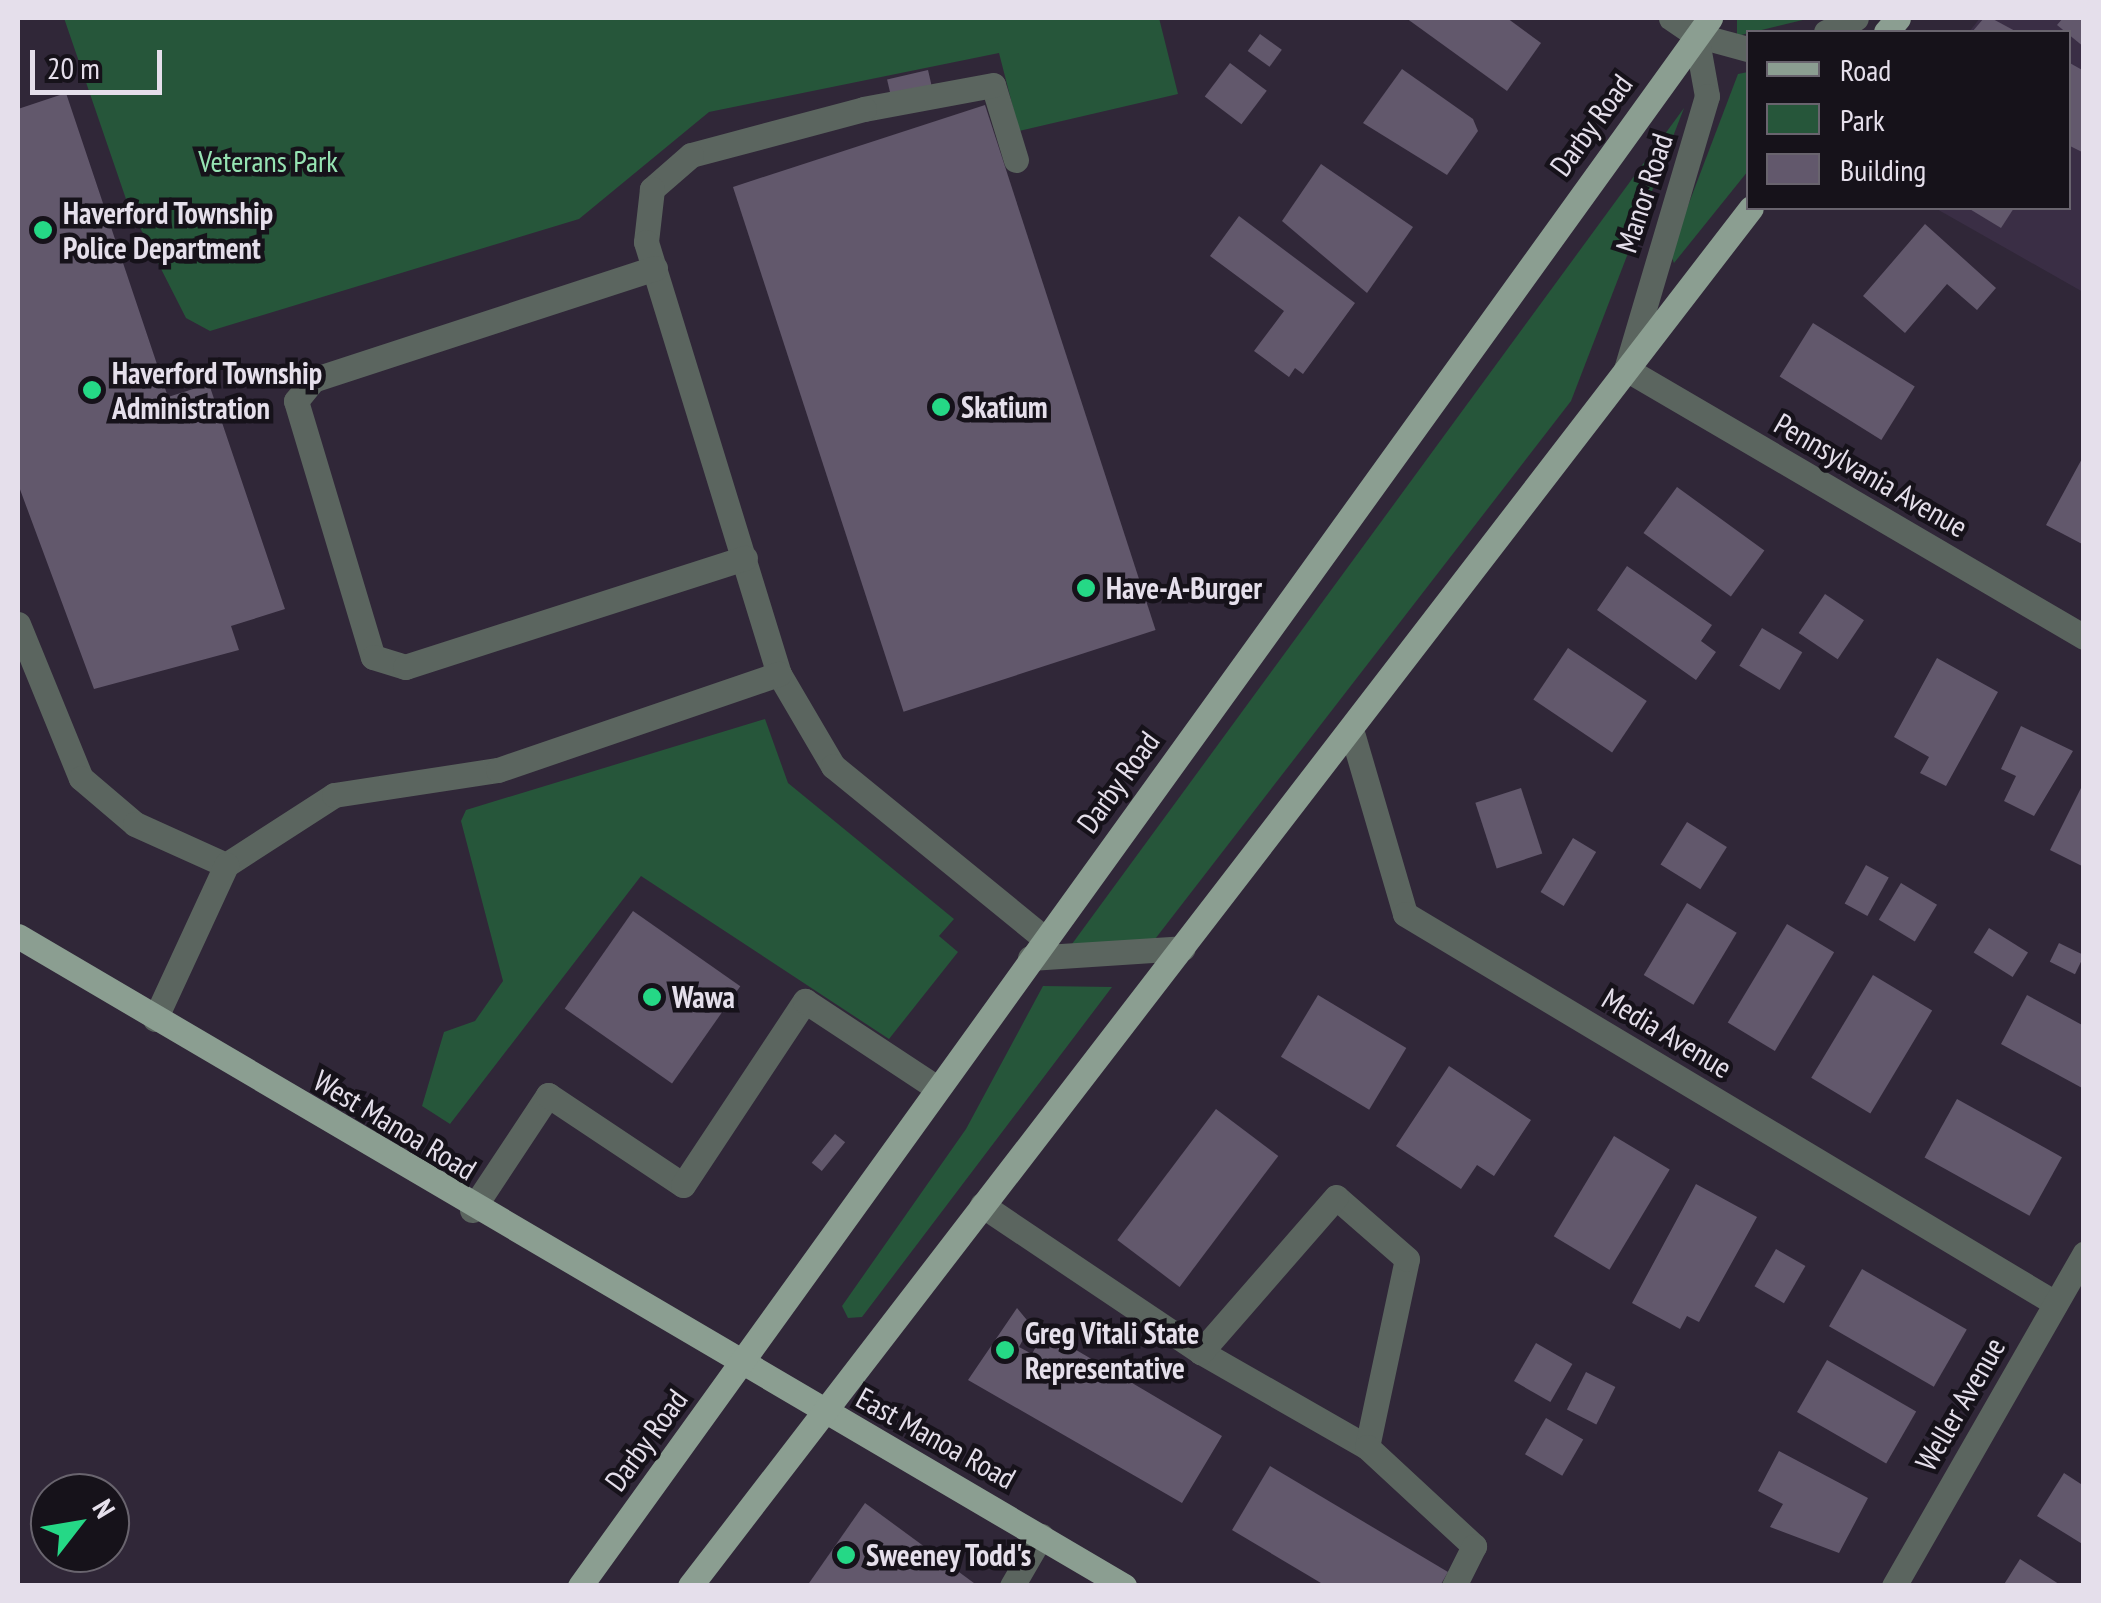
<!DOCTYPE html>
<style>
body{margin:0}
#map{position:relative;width:2101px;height:1603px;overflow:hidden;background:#302738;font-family:"PT Sans Narrow",sans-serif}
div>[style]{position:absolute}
.built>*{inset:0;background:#3a2e45}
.green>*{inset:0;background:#26563a}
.building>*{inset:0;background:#62586c;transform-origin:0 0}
.minor>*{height:25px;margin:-12.5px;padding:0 12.5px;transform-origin:12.5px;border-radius:12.5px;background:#5b655f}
.major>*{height:25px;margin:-12.5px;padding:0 12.5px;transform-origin:12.5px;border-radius:12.5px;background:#8b9e91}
.dots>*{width:28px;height:28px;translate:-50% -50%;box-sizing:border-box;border:5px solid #16121a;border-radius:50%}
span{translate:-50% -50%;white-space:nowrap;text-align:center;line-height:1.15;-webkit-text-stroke:9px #16121a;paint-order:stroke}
.street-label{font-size:30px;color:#e5dfeb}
.park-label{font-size:30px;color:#96e3b3}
.poi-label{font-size:30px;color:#e5dfeb;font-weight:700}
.left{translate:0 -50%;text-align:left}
.frame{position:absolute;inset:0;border:20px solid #e5dfeb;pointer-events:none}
.legend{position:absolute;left:1746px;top:30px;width:325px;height:180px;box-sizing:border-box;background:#16121a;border:2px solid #69646e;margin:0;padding:12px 18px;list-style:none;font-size:30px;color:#e5dfeb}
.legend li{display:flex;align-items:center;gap:20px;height:50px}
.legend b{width:50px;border:2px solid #69646e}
.north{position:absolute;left:30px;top:1473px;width:100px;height:100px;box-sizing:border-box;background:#16121a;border:2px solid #69646e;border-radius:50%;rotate:59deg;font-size:28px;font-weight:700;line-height:40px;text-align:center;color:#e5dfeb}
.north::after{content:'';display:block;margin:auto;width:35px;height:45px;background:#25d886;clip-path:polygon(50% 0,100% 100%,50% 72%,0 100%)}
.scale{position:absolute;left:30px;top:50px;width:132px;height:45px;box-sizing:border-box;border:5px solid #e5dfeb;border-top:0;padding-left:12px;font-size:30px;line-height:35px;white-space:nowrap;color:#e5dfeb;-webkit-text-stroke:8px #16121a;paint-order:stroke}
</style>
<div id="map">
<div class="built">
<i style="clip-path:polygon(1980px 18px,2083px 18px,2083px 292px,1935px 208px,2068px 208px,2068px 32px,1969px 32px)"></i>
</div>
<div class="green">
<i style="clip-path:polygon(64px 18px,1159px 18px,1178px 94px,1019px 131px,999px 53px,709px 112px,579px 219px,210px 331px,186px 318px,127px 202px)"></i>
<i style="clip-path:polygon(1737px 18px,1811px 18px,1737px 36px)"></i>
<i style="clip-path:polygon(1748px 72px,1748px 171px,1674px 263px,1670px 253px,1738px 74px)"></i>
<i style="clip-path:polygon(1684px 108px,1571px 401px,1152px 943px,1072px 944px)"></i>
<i style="clip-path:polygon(765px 719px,788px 783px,954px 919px,939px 936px,958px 952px,889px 1039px,641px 876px,450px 1124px,422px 1106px,444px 1032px,475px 1021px,503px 981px,461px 821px,466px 810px)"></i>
<i style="clip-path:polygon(1043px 986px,1112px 987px,862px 1317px,848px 1318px,842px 1306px,966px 1129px)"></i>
</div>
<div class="building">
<i style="clip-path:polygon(1406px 18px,1507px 18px,1541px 43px,1507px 91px)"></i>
<i style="clip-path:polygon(1984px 18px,1991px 18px,2017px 32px,1972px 32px)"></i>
<i style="clip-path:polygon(2063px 18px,2084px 18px,2084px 47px,2057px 25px)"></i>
<i style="left:1260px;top:34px;width:27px;height:21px;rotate:36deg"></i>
<i style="clip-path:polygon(2068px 62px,2084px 71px,2082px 152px,2068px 145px)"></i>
<i style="left:1230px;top:63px;width:46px;height:42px;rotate:37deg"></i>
<i style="clip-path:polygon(1402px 69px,1473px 119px,1478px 131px,1447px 175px,1363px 123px)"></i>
<i style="left:928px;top:70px;width:23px;height:42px;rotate:77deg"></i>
<i style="clip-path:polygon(66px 93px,168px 397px,209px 384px,285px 609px,231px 626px,239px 650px,94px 689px,18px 484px,18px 109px)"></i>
<i style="left:985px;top:105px;width:552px;height:265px;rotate:72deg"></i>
<i style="clip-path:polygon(1321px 164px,1413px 227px,1367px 293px,1282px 221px)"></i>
<i style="clip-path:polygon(1968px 208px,2014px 208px,2001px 228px)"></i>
<i style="clip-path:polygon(1239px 216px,1355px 303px,1303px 374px,1295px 368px,1289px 377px,1254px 351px,1284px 311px,1210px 256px)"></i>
<i style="clip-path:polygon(1925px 224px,1996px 288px,1977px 310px,1947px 284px,1905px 333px,1863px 296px)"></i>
<i style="left:1813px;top:323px;width:120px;height:63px;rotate:32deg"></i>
<i style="clip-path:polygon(2084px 455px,2084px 545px,2046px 525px)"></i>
<i style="left:1677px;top:487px;width:108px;height:57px;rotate:36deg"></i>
<i style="clip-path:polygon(1627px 566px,1712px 625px,1701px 641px,1716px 652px,1696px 680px,1597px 610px)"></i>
<i style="left:1825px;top:594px;width:47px;height:47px;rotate:34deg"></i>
<i style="left:1762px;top:628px;width:47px;height:44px;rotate:31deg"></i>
<i style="left:1568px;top:648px;width:95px;height:62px;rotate:34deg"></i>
<i style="clip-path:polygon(1937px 658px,1998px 692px,1946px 786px,1920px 773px,1929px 757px,1894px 737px)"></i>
<i style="clip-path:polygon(2021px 726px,2073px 751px,2034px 816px,2004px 801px,2016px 776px,2001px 769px)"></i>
<i style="clip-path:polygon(2084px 782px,2084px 867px,2050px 850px)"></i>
<i style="left:1521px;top:788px;width:69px;height:48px;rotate:72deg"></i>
<i style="left:1687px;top:822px;width:47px;height:50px;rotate:32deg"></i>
<i style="left:1573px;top:838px;width:27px;height:63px;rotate:31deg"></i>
<i style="left:1866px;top:865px;width:26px;height:44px;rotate:29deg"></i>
<i style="left:1901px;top:883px;width:42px;height:43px;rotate:31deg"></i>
<i style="left:1687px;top:903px;width:58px;height:84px;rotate:31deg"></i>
<i style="left:633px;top:911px;width:131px;height:119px;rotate:35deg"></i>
<i style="left:1787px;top:924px;width:55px;height:115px;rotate:31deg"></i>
<i style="left:1989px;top:928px;width:46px;height:29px;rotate:32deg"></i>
<i style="left:2059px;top:943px;width:28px;height:21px;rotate:26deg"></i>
<i style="left:1873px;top:975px;width:69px;height:120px;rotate:31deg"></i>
<i style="left:1318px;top:995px;width:103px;height:72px;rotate:31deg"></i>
<i style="clip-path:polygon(2027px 995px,2084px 1026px,2084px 1089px,2001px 1044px)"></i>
<i style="clip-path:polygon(1449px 1066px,1531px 1120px,1494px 1176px,1477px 1165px,1461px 1189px,1396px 1146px)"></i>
<i style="left:1957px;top:1099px;width:120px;height:67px;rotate:29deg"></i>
<i style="left:1216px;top:1109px;width:78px;height:164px;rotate:37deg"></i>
<i style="left:835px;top:1134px;width:13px;height:37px;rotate:39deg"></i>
<i style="left:1614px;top:1136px;width:65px;height:117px;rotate:31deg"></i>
<i style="clip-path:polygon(1696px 1184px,1757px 1217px,1699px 1322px,1687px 1316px,1680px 1329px,1632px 1303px)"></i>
<i style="left:1776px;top:1249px;width:34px;height:43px;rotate:30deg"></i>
<i style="left:1862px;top:1269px;width:121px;height:66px;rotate:30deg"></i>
<i style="clip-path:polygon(1017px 1308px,1031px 1325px,1019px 1347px,1032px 1354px,1044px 1331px,1222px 1436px,1182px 1503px,968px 1380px)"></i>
<i style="left:1536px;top:1343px;width:42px;height:44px;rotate:30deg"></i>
<i style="left:1827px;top:1360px;width:103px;height:60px;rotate:30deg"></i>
<i style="left:1586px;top:1372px;width:33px;height:42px;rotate:27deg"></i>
<i style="left:1546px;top:1418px;width:43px;height:42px;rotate:30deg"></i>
<i style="clip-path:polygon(1779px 1451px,1868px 1498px,1839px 1553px,1770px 1527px,1783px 1504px,1758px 1491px)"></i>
<i style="clip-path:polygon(1270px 1466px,1448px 1572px,1440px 1586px,1326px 1586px,1232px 1530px)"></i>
<i style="clip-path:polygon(2064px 1473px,2084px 1486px,2084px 1545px,2037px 1516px)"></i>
<i style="clip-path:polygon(865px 1503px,978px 1586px,807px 1586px)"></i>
<i style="clip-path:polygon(2020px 1559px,2062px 1586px,2003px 1586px)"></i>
</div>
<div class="minor">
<i style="left:1671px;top:18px;width:30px;rotate:34deg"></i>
<i style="left:1696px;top:35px;width:54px;rotate:15.1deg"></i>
<i style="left:1826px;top:32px;width:33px;rotate:-25deg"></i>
<i style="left:1696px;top:35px;width:62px;rotate:79.8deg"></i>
<i style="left:1707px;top:96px;width:285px;rotate:106.5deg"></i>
<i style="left:1626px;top:369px;width:531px;rotate:30.33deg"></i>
<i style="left:1016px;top:160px;width:78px;rotate:-107deg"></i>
<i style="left:993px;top:85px;width:131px;rotate:169.5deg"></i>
<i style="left:864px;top:109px;width:179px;rotate:165.1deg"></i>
<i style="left:691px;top:155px;width:52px;rotate:138.9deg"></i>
<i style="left:652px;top:189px;width:53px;rotate:96.5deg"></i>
<i style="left:646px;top:242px;width:452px;rotate:72.9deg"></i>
<i style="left:779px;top:674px;width:107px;rotate:59.6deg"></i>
<i style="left:833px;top:766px;width:272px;rotate:39.2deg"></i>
<i style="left:655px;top:268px;width:360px;rotate:161.9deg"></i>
<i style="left:313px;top:380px;width:27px;rotate:129deg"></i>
<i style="left:296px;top:401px;width:267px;rotate:73.3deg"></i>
<i style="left:373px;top:657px;width:34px;rotate:17deg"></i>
<i style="left:405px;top:667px;width:357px;rotate:-17.8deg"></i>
<i style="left:18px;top:624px;width:166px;rotate:67.8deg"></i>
<i style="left:81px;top:778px;width:71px;rotate:40.4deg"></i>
<i style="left:135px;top:824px;width:100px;rotate:24.3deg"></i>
<i style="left:226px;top:865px;width:129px;rotate:-32.9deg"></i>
<i style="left:334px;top:795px;width:166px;rotate:-8.7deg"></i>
<i style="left:498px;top:770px;width:297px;rotate:-18.9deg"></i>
<i style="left:1353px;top:736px;width:185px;rotate:73.7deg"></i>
<i style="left:1405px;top:914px;width:758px;rotate:30.9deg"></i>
<i style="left:1030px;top:958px;width:153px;rotate:-3.7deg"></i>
<i style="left:155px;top:1019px;width:170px;rotate:-65.2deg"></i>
<i style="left:982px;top:1205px;width:264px;rotate:33.9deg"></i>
<i style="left:1201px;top:1352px;width:191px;rotate:29.8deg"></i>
<i style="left:1367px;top:1447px;width:192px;rotate:-78deg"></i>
<i style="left:1407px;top:1259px;width:94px;rotate:-138.9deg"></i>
<i style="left:1336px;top:1197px;width:206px;rotate:131.1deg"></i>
<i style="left:472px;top:1210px;width:138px;rotate:-56.5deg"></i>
<i style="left:548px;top:1095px;width:162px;rotate:33.7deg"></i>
<i style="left:683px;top:1185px;width:221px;rotate:-56.5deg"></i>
<i style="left:805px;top:1001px;width:158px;rotate:33.4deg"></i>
<i style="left:1367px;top:1447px;width:146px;rotate:42.8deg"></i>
<i style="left:1474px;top:1546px;width:45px;rotate:116.6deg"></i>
<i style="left:1012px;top:1586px;width:58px;rotate:-59.9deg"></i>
<i style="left:1894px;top:1586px;width:383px;rotate:-60.2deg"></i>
</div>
<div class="major">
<i style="left:1886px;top:32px;width:18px;rotate:-49deg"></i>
<i style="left:18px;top:936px;width:1283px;rotate:30.44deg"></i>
<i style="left:580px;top:1586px;width:1933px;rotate:-54.22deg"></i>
<i style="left:690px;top:1586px;width:1739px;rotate:-52.41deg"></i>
</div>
<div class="dots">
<i style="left:43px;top:230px;background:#25d886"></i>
<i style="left:92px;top:390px;background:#25d886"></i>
<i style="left:941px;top:407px;background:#25d886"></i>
<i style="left:1086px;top:588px;background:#25d886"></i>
<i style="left:652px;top:997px;background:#25d886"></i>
<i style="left:1005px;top:1350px;background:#25d886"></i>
<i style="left:846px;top:1555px;background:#25d886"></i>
</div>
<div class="street-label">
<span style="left:1591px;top:125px;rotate:-54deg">Darby Road</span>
<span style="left:1644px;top:193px;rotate:-72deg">Manor Road</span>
<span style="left:1871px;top:475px;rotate:30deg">Pennsylvania Avenue</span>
<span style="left:1118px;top:782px;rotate:-54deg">Darby Road</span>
<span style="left:1667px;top:1033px;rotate:31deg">Media Avenue</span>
<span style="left:395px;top:1125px;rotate:31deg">West Manoa Road</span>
<span style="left:1960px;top:1404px;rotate:-60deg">Weller Avenue</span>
<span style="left:936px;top:1438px;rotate:29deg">East Manoa Road</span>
<span style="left:646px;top:1440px;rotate:-54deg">Darby Road</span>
</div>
<div class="park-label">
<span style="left:268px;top:161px">Veterans Park</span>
</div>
<div class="poi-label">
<span class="left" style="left:63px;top:230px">Haverford Township<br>Police Department</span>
<span class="left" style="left:112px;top:390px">Haverford Township<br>Administration</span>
<span class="left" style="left:961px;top:407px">Skatium</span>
<span class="left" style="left:1106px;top:588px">Have-A-Burger</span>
<span class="left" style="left:672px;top:997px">Wawa</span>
<span class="left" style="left:1025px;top:1350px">Greg Vitali State<br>Representative</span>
<span class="left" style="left:866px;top:1555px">Sweeney Todd's</span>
</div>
<div class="frame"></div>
<ul class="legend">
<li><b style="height:12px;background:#8b9e91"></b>Road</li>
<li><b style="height:28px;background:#26563a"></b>Park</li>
<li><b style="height:28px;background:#62586c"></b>Building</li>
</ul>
<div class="north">N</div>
<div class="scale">20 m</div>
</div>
